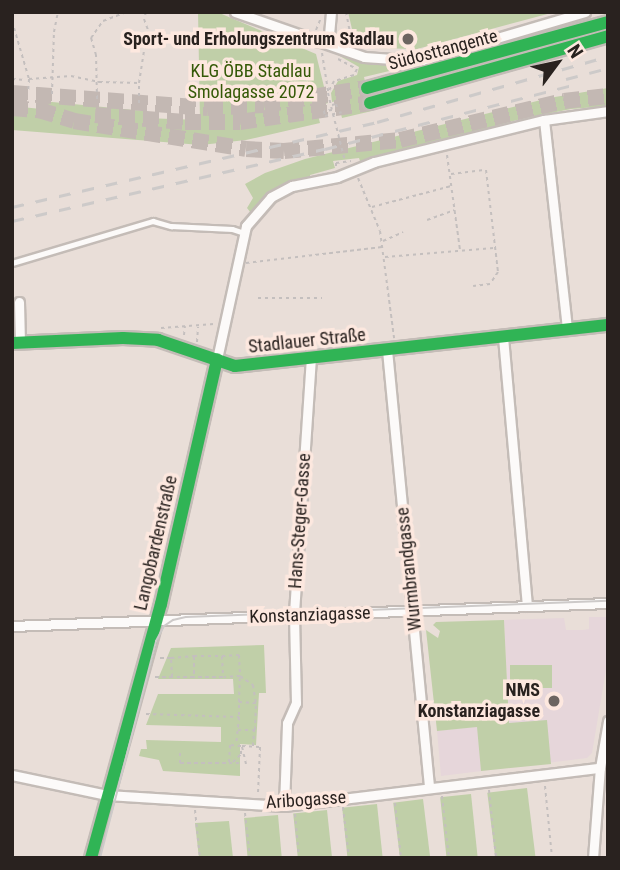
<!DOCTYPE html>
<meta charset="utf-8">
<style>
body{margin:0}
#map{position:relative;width:620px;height:870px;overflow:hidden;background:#e9ded8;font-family:"Roboto Condensed",sans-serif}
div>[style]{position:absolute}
.education>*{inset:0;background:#e6d6da}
.green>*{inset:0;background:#c0cfa8;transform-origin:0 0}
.highway-tunnel>*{height:16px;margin-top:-8px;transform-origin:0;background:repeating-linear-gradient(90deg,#c3b8b3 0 16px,transparent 0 24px)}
.path>*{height:2px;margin-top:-1px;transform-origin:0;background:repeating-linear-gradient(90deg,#c4bfbe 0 3.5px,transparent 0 7px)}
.roads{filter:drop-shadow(2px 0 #c4bcb7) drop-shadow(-2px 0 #c4bcb7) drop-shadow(0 2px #c4bcb7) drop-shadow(0 -2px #c4bcb7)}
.lane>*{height:4.5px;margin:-2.25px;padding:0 2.25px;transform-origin:2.25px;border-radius:2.25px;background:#fcfaf9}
.street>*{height:9px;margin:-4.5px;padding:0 4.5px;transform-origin:4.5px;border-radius:4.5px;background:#fcfaf9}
.fast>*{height:12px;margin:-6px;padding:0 6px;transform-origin:6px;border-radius:6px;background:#30b455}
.tram>*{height:2px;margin:-1px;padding:0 1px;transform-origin:1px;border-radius:1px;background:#cdcac9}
.rail>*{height:2.5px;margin-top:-1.25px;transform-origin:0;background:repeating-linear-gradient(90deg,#cdcac9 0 12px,transparent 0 24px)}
.path-bridge>*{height:2px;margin-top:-1px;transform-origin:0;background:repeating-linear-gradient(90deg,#c4bfbe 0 3.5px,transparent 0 7px)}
.dots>*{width:19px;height:19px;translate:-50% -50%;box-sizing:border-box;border:4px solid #fde8df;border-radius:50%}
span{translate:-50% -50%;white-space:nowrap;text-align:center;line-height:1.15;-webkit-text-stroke:7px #fde8df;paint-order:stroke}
.poi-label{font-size:18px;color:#29221f;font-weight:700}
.right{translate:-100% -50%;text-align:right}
.street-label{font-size:18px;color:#29221f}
.park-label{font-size:18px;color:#355907}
.frame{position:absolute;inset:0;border:14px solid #29221f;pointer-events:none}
.north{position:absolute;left:522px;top:28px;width:70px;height:70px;-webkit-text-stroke:5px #fde8df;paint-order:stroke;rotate:57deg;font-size:19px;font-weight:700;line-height:28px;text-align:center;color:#29221f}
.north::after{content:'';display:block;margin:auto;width:24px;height:32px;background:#29221f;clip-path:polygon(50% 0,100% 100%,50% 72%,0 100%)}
</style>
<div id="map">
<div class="education">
<i style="clip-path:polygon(589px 617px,608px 617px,608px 658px,592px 753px,587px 758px,441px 776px,437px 731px,509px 723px,504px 620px,564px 618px,566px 630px,583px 630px,589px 629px)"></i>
</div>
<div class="green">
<i style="clip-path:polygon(198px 12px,217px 12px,316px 54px,328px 103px,316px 107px,320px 123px,246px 140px,201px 145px,12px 130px,12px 106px,41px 109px,42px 101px,144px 111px,144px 118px,200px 120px)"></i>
<i style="clip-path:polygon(348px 12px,555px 12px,417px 49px,370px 48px,352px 29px)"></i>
<i style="clip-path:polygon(338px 50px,419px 64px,364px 77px,372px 111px,342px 118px,341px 114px,351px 111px,351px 108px,341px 111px,338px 101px,332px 102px,331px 93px,338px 81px,357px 75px,359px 67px,338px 55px)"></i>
<i style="clip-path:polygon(608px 88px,608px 106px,571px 109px,517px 120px,361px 164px,359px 158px,333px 161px,335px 168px,310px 175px,310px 178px,270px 193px,251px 213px,247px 208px,253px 198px,245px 184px,265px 173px,305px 159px,549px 98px)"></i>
<i style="clip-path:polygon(504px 620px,509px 723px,547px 720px,551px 764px,481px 771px,477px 727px,437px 731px,426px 630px,438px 638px,440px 631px,433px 625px,436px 622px)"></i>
<i style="clip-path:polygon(264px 645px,266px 693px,259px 693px,256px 745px,240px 744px,240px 776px,163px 771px,159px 760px,139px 756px,141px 749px,147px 749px,146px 740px,221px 742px,221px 727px,146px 725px,158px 694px,234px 694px,233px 679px,158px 679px,171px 648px)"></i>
<i style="left:510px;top:665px;width:42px;height:23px"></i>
<i style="left:527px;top:788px;width:71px;height:40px;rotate:83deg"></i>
<i style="left:471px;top:794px;width:64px;height:31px;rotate:84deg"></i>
<i style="left:423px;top:799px;width:59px;height:30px;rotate:83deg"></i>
<i style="left:377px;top:804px;width:54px;height:35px;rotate:84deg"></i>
<i style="left:327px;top:810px;width:48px;height:34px;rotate:84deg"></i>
<i style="left:278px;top:815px;width:43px;height:34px;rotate:85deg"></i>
<i style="clip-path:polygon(229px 821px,233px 858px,199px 858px,195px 823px)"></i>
</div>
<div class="highway-tunnel">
<i style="left:12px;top:93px;width:196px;rotate:4.4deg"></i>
<i style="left:207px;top:108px;width:57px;rotate:-3deg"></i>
<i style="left:264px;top:105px;width:104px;rotate:-9.4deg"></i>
<i style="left:12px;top:108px;width:36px;rotate:5deg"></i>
<i style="left:39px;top:110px;width:37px;rotate:17deg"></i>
<i style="left:74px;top:121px;width:174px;rotate:9.2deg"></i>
<i style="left:246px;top:149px;width:38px;rotate:3deg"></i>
<i style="left:284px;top:151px;width:117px;rotate:-5.4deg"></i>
<i style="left:400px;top:140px;width:169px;rotate:-13.4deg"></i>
<i style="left:564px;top:101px;width:44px;rotate:-6.5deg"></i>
<i style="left:95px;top:115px;width:90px;rotate:4.4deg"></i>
<i style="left:185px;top:122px;width:55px"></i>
<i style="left:240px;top:122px;width:131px;rotate:-8.3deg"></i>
</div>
<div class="path">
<i style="left:146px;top:12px;width:7px;rotate:106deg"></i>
<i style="left:144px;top:19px;width:12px;rotate:70deg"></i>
<i style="left:346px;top:12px;width:21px;rotate:79deg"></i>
<i style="left:350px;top:33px;width:9px;rotate:111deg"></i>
<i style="left:12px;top:21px;width:60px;rotate:73.7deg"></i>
<i style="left:29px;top:79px;width:14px;rotate:94deg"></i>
<i style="left:316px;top:30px;width:11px;rotate:-68deg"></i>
<i style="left:322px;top:53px;width:39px;rotate:81deg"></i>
<i style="left:338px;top:59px;width:21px;rotate:28deg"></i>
<i style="left:357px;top:69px;width:7px;rotate:117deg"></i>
<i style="left:354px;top:75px;width:21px;rotate:163deg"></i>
<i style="left:334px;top:81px;width:13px;rotate:117deg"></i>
<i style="left:328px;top:93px;width:17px;rotate:77deg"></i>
<i style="left:332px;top:110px;width:8px;rotate:173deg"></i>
<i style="left:324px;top:111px;width:5px;rotate:79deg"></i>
<i style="left:325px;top:116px;width:17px;rotate:-13deg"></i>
<i style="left:12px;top:79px;width:13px;rotate:4deg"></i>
<i style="left:29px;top:79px;width:42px;rotate:-4.1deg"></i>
<i style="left:71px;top:76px;width:29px;rotate:12deg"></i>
<i style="left:99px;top:82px;width:40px;rotate:1.4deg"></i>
<i style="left:52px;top:94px;width:62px;rotate:-88.2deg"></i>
<i style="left:54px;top:32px;width:20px;rotate:-79deg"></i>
<i style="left:97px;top:99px;width:44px;rotate:-91.3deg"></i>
<i style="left:96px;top:55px;width:18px;rotate:-106deg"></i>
<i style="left:91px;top:38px;width:21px;rotate:-55deg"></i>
<i style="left:103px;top:21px;width:25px;rotate:-21deg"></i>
<i style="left:139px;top:103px;width:20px;rotate:-90deg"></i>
<i style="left:139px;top:83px;width:46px;rotate:-81.2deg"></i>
<i style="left:146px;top:38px;width:4px;rotate:-45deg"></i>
<i style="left:332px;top:105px;width:4px;rotate:-14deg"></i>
<i style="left:336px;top:104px;width:7px;rotate:74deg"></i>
<i style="left:447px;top:155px;width:96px;rotate:82.2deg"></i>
<i style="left:336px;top:166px;width:3px;rotate:-90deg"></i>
<i style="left:336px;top:163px;width:15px;rotate:-8deg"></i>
<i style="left:451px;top:174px;width:35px;rotate:-7deg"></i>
<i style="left:486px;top:170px;width:103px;rotate:83.3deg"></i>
<i style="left:498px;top:272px;width:14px;rotate:124deg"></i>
<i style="left:490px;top:284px;width:17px;rotate:173deg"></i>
<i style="left:358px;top:178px;width:57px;rotate:67.5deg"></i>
<i style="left:380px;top:231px;width:108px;rotate:82.5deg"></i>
<i style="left:372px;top:207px;width:82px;rotate:-14.9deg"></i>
<i style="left:427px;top:220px;width:29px;rotate:-20deg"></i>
<i style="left:383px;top:241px;width:22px;rotate:-24deg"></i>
<i style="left:385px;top:257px;width:109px;rotate:-4.7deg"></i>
<i style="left:246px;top:263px;width:137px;rotate:-6.7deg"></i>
<i style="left:258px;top:298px;width:64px"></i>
<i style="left:161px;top:328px;width:53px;rotate:-4.3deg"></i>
<i style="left:184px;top:335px;width:9px;rotate:-84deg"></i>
<i style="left:197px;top:342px;width:15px;rotate:-86deg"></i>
<i style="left:194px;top:656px;width:28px"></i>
<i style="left:222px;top:656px;width:21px;rotate:87deg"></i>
<i style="left:223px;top:677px;width:29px;rotate:180deg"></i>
<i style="left:222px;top:656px;width:17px;rotate:-3deg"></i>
<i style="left:239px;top:655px;width:21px;rotate:87deg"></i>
<i style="left:240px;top:676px;width:16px;rotate:176deg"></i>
<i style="left:171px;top:658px;width:23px;rotate:-5deg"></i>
<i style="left:194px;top:656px;width:21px;rotate:90deg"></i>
<i style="left:194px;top:677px;width:22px;rotate:180deg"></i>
<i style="left:240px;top:676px;width:16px;rotate:35deg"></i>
<i style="left:253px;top:685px;width:18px;rotate:81deg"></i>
<i style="left:256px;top:703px;width:17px;rotate:-177deg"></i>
<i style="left:239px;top:702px;width:26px;rotate:-88deg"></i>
<i style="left:155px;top:677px;width:17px"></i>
<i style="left:172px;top:677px;width:19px;rotate:-93deg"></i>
<i style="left:171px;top:658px;width:11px;rotate:180deg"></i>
<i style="left:146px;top:714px;width:93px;rotate:1.8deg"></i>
<i style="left:239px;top:717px;width:28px;rotate:96deg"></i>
<i style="left:239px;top:715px;width:12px;rotate:-90deg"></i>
<i style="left:238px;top:730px;width:17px"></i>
<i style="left:255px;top:730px;width:26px;rotate:-88deg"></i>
<i style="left:241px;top:746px;width:11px;rotate:-175deg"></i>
<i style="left:230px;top:745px;width:18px;rotate:93deg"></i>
<i style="left:229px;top:763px;width:12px"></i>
<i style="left:253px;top:746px;width:15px;rotate:-86deg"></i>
<i style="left:180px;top:753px;width:10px;rotate:90deg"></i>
<i style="left:180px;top:763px;width:49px"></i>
<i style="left:233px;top:762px;width:11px;rotate:-45deg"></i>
<i style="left:241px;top:754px;width:7px;rotate:-90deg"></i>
<i style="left:246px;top:764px;width:18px;rotate:-103deg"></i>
<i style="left:242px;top:746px;width:18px;rotate:3deg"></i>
<i style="left:260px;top:747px;width:46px;rotate:92.5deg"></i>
<i style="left:545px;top:786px;width:72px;rotate:84.4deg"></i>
<i style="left:489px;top:790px;width:68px;rotate:84.1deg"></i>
<i style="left:442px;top:796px;width:62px;rotate:83.6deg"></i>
<i style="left:395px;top:803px;width:55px;rotate:83.8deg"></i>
<i style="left:343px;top:807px;width:51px;rotate:83.3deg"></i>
<i style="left:195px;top:810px;width:48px;rotate:84.1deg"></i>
<i style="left:245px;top:813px;width:45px;rotate:83.7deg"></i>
<i style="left:295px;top:814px;width:44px;rotate:84.8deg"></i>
</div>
<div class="roads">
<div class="lane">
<i style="left:12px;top:263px;width:147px;rotate:-16.6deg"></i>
<i style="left:153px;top:221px;width:19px;rotate:16deg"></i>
<i style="left:171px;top:226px;width:61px;rotate:2.8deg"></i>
<i style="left:232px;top:229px;width:13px;rotate:18deg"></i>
</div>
<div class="street">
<i style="left:235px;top:12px;width:137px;rotate:19.2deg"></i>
<i style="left:364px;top:57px;width:43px;rotate:4deg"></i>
<i style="left:407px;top:60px;width:15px"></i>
<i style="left:422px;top:60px;width:170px;rotate:-16.4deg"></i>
<i style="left:319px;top:42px;width:12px;rotate:-35deg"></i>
<i style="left:329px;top:35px;width:23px;rotate:-85deg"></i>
<i style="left:544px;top:120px;width:211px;rotate:83.7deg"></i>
<i style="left:19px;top:302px;width:40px;rotate:88.6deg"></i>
<i style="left:503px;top:337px;width:270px;rotate:84.9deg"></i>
<i style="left:387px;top:350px;width:439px;rotate:84.5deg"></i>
<i style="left:217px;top:359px;width:136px;rotate:-77.7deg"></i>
<i style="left:246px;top:226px;width:38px;rotate:-49deg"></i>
<i style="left:271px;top:197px;width:24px;rotate:-28deg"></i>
<i style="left:292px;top:186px;width:46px;rotate:-11.3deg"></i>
<i style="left:337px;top:177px;width:40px;rotate:-22deg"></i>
<i style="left:374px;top:162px;width:175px;rotate:-13.9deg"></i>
<i style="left:544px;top:120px;width:65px;rotate:-8deg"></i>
<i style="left:12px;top:626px;width:596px;rotate:-2.21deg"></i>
<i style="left:12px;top:775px;width:97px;rotate:11.9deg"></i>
<i style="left:107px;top:795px;width:177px;rotate:3.6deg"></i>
<i style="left:284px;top:806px;width:318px;rotate:-6.9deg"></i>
<i style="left:284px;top:806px;width:83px;rotate:-87.9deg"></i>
<i style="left:287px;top:723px;width:22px;rotate:-66deg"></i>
<i style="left:296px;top:703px;width:90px;rotate:-91.3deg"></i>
<i style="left:294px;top:613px;width:254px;rotate:-86.2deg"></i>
<i style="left:593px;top:858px;width:90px;rotate:-85.6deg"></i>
<i style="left:600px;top:768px;width:48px;rotate:-80.3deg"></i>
</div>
<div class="fast">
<i style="left:367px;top:88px;width:250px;rotate:-15.3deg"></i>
<i style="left:370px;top:103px;width:247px;rotate:-15.7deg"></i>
<i style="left:12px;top:343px;width:111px;rotate:-2.6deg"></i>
<i style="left:123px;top:338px;width:35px;rotate:3deg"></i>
<i style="left:158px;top:340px;width:81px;rotate:18.7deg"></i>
<i style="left:235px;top:366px;width:375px;rotate:-6.3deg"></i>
<i style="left:91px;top:858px;width:263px;rotate:-74.6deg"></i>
<i style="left:161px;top:604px;width:251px;rotate:-77.1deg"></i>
</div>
</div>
<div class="tram">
<i style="left:100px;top:858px;width:224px;rotate:-75.5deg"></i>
<i style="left:156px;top:641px;width:17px;rotate:-62deg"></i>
<i style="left:164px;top:626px;width:11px;rotate:-34deg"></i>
<i style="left:173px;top:620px;width:13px;rotate:-13deg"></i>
<i style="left:186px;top:617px;width:422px;rotate:-2.2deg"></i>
</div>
<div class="rail">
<i style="left:566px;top:79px;width:43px;rotate:-14.7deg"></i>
<i style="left:12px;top:207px;width:375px;rotate:-13.1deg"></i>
<i style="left:377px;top:122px;width:240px;rotate:-15.9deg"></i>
<i style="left:12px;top:221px;width:321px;rotate:-13deg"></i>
<i style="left:325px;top:149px;width:263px;rotate:-14.5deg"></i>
</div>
<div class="path-bridge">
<i style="left:333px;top:114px;width:49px;rotate:75.7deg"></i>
</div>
<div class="dots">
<i style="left:408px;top:39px;background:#6c6460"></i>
<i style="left:554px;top:701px;background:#6c6460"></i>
</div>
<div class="poi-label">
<span class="right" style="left:394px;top:39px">Sport- und Erholungszentrum Stadlau</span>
<span class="right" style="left:540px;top:701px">NMS<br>Konstanziagasse</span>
</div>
<div class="street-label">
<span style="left:443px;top:50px;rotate:-15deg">Südosttangente</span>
<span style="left:307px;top:341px;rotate:-6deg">Stadlauer Straße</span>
<span style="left:300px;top:521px;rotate:-86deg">Hans-Steger-Gasse</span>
<span style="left:156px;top:543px;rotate:-77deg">Langobardenstraße</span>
<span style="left:409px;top:569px;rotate:-96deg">Wurmbrandgasse</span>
<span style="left:310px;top:615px;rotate:-2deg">Konstanziagasse</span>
<span style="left:306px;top:800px;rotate:-4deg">Aribogasse</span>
</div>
<div class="park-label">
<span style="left:251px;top:82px">KLG ÖBB Stadlau<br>Smolagasse 2072</span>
</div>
<div class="frame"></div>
<div class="north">N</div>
</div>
